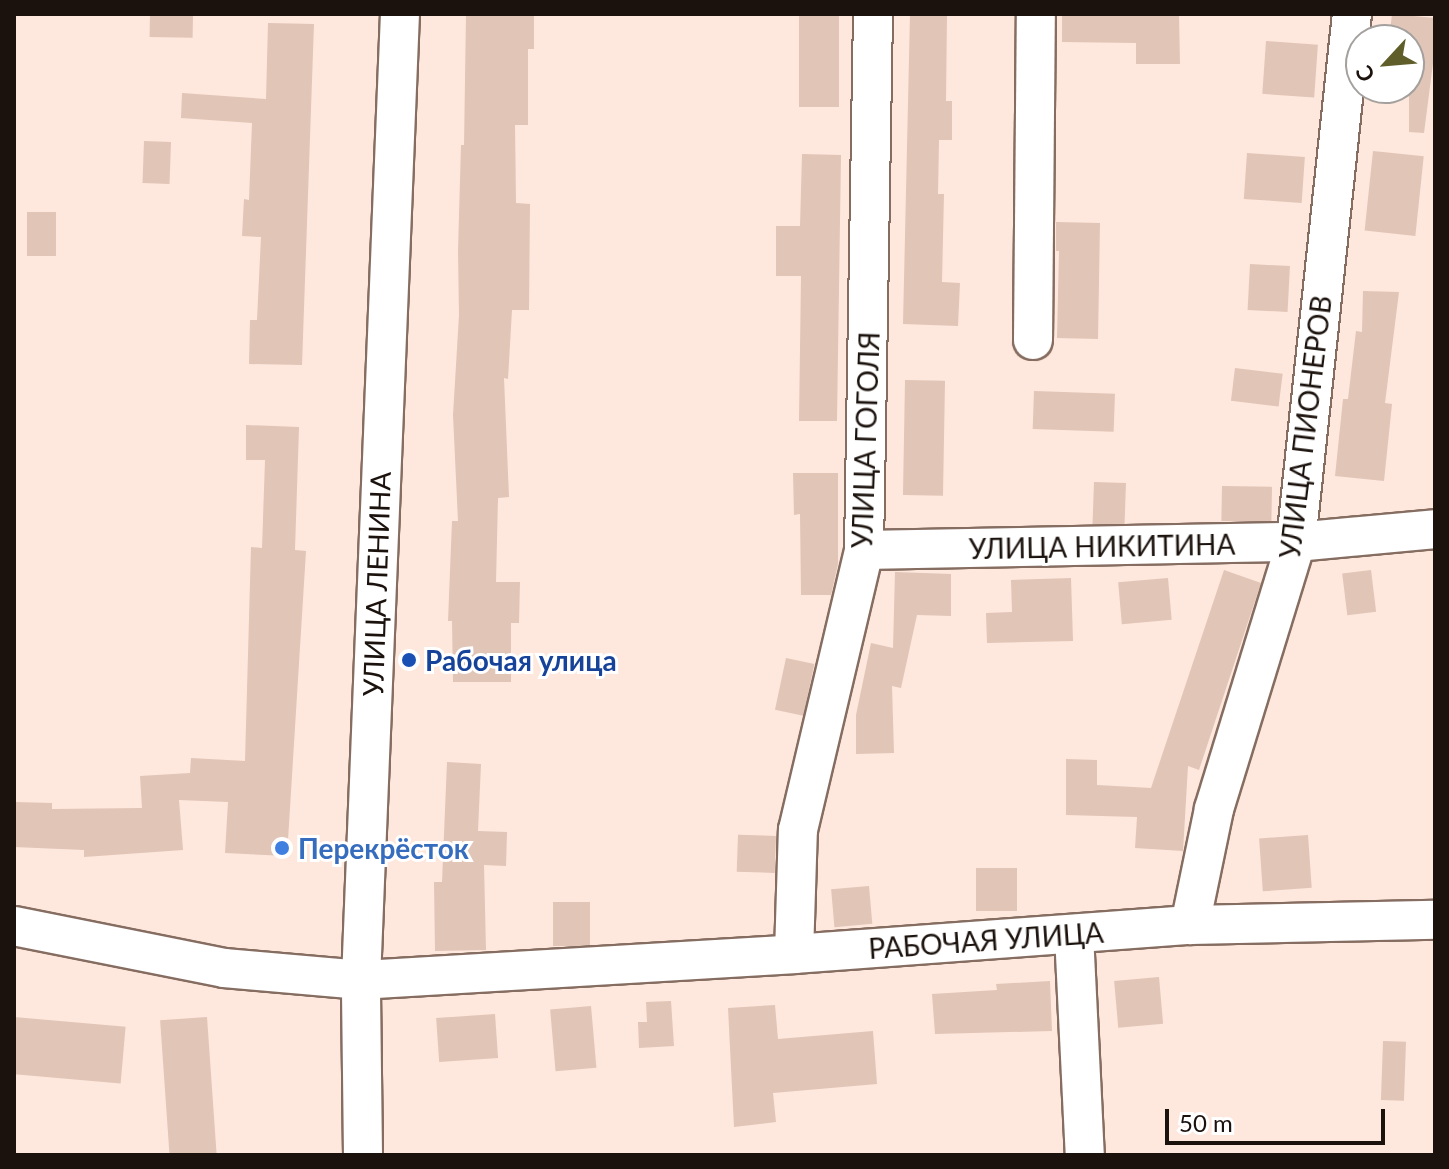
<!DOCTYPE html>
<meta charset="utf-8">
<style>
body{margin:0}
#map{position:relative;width:1449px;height:1169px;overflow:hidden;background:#fee7dc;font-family:Lato,sans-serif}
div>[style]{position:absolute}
.building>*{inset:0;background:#e1c5b7;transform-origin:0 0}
.roads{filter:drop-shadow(2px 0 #866d61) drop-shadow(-2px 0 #866d61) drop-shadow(0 2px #866d61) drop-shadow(0 -2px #866d61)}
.minor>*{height:38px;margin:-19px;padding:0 19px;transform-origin:19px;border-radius:19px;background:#fff}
.dots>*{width:22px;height:22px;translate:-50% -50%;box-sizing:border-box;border:4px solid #fff;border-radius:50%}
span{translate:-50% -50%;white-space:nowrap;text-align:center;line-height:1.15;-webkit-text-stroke:6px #fff;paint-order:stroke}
.street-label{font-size:28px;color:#1b120d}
.transit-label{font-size:28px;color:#164399;font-weight:700}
.left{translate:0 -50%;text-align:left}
.shop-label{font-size:28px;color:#366cbe;font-weight:700}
.frame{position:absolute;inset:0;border:16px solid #1b120d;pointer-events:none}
.north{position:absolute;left:1345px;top:24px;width:80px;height:80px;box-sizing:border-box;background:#fff;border:2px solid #a4a09e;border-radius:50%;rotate:244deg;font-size:22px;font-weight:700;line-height:32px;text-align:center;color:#1b120d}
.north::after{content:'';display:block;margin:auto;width:28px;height:36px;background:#5f5e2b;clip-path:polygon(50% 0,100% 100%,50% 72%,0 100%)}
.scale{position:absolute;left:1165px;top:1109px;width:220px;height:36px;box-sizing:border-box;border:4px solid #1b120d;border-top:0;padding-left:10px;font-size:24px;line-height:28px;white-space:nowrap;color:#1b120d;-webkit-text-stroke:6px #fff;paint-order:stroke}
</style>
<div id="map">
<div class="building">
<i style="left:150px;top:14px;width:43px;height:23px;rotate:1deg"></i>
<i style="clip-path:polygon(466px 14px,534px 14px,534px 49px,528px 49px,528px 125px,515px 125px,516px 203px,530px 204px,529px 310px,512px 310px,508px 379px,504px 378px,509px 497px,498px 498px,496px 582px,520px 582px,519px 623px,511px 623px,511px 682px,453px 682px,452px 621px,448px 621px,452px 521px,458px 521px,453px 415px,459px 315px,458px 251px,461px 145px,464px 145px)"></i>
<i style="left:799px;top:14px;width:40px;height:93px"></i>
<i style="clip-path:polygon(910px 14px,947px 15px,946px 101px,952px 101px,952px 140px,939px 140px,938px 194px,944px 194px,942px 282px,960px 283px,958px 326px,903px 324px)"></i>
<i style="clip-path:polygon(1062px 14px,1179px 14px,1180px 64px,1136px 64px,1136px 43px,1062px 42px)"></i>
<i style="clip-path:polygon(1392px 14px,1435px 18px,1435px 48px,1424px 133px,1409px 132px,1409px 40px,1389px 40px)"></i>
<i style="clip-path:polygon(268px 23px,314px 24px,302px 365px,249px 364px,250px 320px,257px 320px,261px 237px,242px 236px,244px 199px,249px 200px,252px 123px,181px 118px,182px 93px,266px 99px)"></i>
<i style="left:1266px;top:41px;width:52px;height:53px;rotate:4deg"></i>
<i style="left:144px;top:141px;width:27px;height:42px;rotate:2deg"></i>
<i style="left:1373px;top:151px;width:51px;height:80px;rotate:6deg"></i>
<i style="left:1247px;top:153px;width:58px;height:46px;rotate:4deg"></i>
<i style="clip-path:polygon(802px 154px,841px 155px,837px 421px,799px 421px,801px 276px,776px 276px,776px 226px,800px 226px)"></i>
<i style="left:27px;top:212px;width:29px;height:44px"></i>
<i style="clip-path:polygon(1056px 222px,1100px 223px,1098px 339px,1057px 338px,1059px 251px,1056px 251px)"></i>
<i style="left:1250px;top:264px;width:40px;height:46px;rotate:3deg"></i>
<i style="clip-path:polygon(1363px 291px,1399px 292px,1385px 403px,1392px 404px,1384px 481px,1335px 476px,1343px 399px,1348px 399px,1356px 331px,1362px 332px)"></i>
<i style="left:1235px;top:368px;width:48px;height:33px;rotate:7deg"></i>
<i style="left:905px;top:380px;width:40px;height:115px;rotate:1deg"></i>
<i style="left:1034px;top:391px;width:81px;height:38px;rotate:2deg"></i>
<i style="clip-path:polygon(246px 425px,299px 427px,295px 550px,306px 551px,287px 856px,225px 853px,228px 802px,179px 800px,183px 850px,84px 857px,84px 850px,14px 847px,14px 802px,52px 803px,52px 809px,142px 808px,140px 776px,190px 773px,191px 758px,245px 761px,251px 547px,262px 548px,265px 460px,246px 460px)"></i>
<i style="clip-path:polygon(793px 473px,838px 473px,838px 564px,831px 595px,801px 595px,800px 514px,794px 515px)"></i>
<i style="left:1094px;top:482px;width:32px;height:42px;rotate:2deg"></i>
<i style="left:1222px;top:486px;width:50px;height:35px;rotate:1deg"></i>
<i style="clip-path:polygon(1224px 570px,1261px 583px,1199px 770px,1188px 766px,1183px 851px,1135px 848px,1137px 817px,1066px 815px,1066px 759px,1097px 760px,1097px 785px,1151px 788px)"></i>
<i style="left:1371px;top:570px;width:42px;height:29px;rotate:83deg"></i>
<i style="clip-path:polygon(895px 572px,951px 574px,951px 616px,917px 615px,901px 688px,892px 686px,894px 753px,856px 754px,856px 715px,871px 643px,893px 648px)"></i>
<i style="clip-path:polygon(1071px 578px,1073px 641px,987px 643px,986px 613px,1012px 612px,1011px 580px)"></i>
<i style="left:1168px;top:578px;width:42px;height:50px;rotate:85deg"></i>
<i style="left:786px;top:658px;width:29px;height:53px;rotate:12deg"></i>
<i style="clip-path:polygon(447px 762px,481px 764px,478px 831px,507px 832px,506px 866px,484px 865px,486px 950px,435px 951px,434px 882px,442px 882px)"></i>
<i style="left:1308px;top:835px;width:53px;height:49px;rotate:86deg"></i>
<i style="left:776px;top:836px;width:37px;height:38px;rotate:92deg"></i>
<i style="left:976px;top:868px;width:41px;height:43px"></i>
<i style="left:869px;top:886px;width:38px;height:38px;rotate:85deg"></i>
<i style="left:553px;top:902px;width:37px;height:44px"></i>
<i style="left:1159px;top:977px;width:47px;height:45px;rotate:85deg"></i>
<i style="clip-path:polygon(1050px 981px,1052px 1031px,935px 1034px,932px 994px,997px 990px,996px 984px)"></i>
<i style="clip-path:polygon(671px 1001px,674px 1046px,639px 1048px,638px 1022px,647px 1022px,646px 1002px)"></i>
<i style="clip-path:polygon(775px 1005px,778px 1039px,873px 1031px,877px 1084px,773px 1093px,776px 1122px,734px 1127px,728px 1008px)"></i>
<i style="left:591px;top:1006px;width:62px;height:41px;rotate:85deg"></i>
<i style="left:495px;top:1014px;width:44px;height:59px;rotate:86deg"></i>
<i style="left:14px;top:1017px;width:112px;height:57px;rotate:5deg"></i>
<i style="left:207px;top:1017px;width:138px;height:47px;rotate:86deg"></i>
<i style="left:1383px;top:1041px;width:23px;height:59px;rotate:2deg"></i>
</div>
<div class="roads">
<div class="minor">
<i style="left:1033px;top:340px;width:326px;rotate:-89.5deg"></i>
<i style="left:864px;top:550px;width:432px;rotate:-1.1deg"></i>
<i style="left:1296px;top:542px;width:140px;rotate:-5.3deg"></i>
<i style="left:1190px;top:925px;width:118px;rotate:-78.3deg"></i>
<i style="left:1214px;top:809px;width:279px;rotate:-72.9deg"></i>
<i style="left:1296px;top:542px;width:531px;rotate:-83.95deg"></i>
<i style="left:14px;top:926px;width:214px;rotate:11.3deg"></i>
<i style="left:224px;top:968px;width:138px;rotate:5deg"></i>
<i style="left:361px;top:980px;width:434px;rotate:-3.4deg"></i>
<i style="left:794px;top:954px;width:397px;rotate:-4.2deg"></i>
<i style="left:1190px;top:925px;width:245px;rotate:-1.2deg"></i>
<i style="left:1074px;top:934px;width:221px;rotate:87.2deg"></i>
<i style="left:794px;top:954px;width:124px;rotate:-88.2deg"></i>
<i style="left:798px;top:830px;width:288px;rotate:-76.7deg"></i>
<i style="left:864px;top:550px;width:536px;rotate:-89.04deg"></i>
<i style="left:363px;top:1155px;width:175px;rotate:-90.7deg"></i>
<i style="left:361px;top:980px;width:967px;rotate:-87.69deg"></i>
</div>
</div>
<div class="dots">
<i style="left:409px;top:660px;background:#1a4fb4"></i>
<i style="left:282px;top:848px;background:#3f7fe0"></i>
</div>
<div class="street-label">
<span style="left:1305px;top:427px;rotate:-83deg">УЛИЦА ПИОНЕРОВ</span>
<span style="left:865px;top:440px;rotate:-88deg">УЛИЦА ГОГОЛЯ</span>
<span style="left:1102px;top:546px;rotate:-1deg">УЛИЦА НИКИТИНА</span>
<span style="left:376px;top:584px;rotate:-88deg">УЛИЦА ЛЕНИНА</span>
<span style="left:986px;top:940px;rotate:-4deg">РАБОЧАЯ УЛИЦА</span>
</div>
<div class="transit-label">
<span class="left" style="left:425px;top:660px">Рабочая улица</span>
</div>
<div class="shop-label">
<span class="left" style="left:298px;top:848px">Перекрёсток</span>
</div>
<div class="frame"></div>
<div class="north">С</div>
<div class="scale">50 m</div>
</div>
